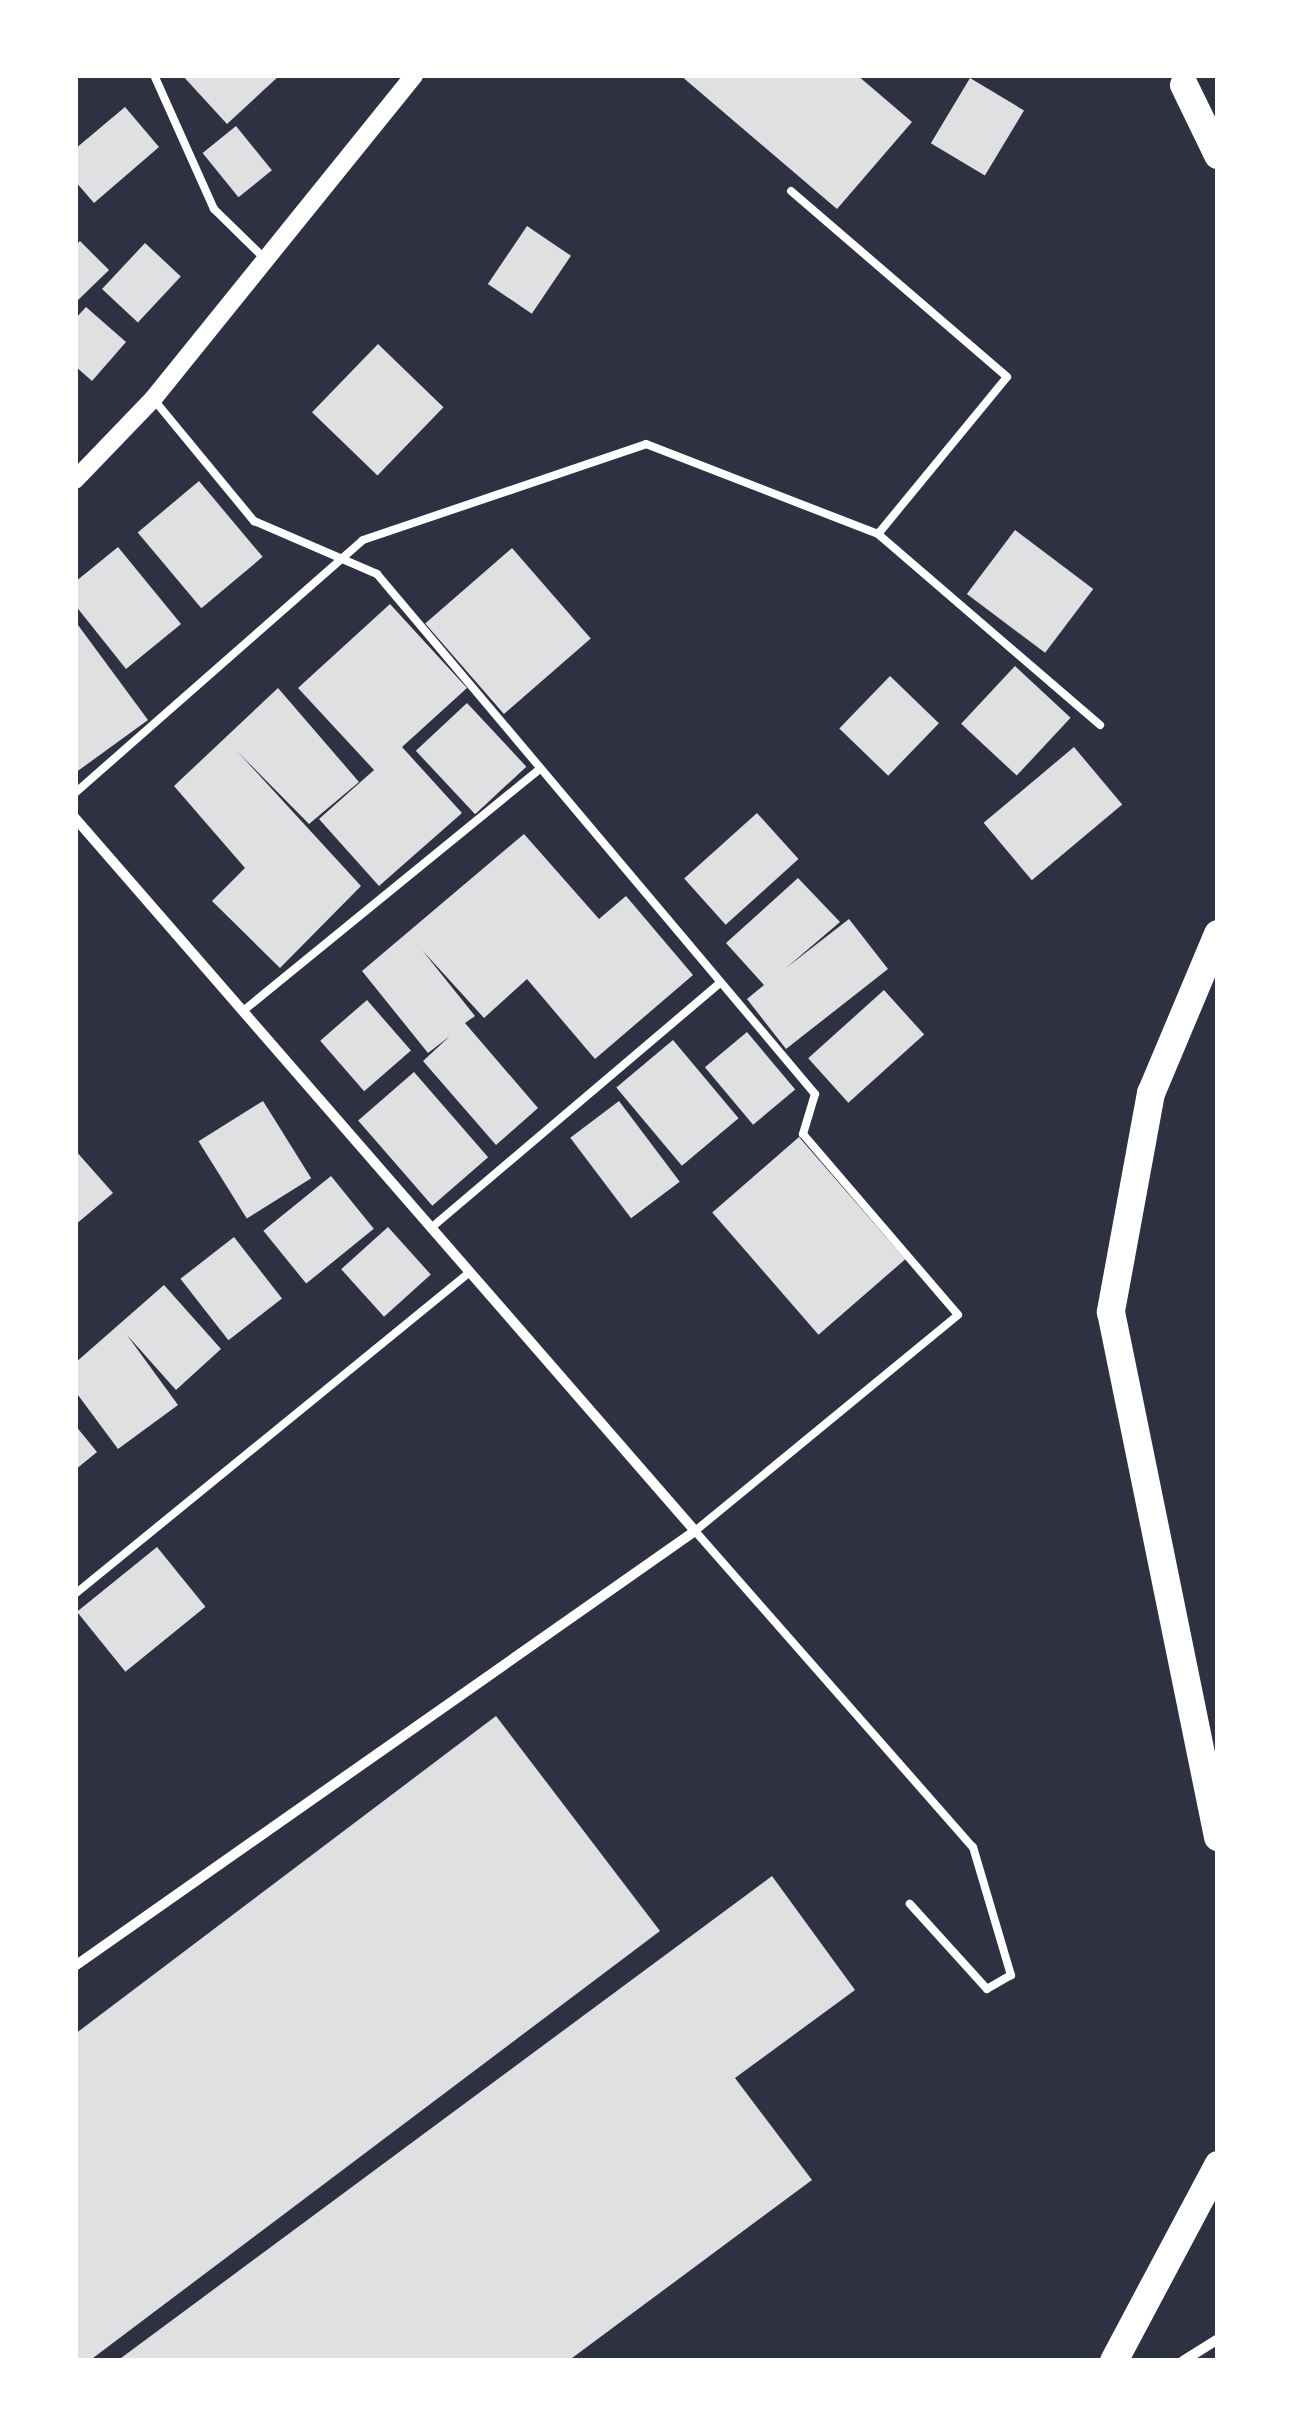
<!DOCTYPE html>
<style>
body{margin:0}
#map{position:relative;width:1293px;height:2436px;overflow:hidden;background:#2d3142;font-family:"Exo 2",sans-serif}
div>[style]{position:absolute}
.building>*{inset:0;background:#e0e0e3;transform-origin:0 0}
.service>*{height:8px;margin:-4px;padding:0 4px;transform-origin:4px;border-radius:4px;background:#fff}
.minor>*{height:10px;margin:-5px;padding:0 5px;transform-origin:5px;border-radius:5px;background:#fff}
.tertiary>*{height:18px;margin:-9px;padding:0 9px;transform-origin:9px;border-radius:9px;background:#fff}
.trunk>*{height:28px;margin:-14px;padding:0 14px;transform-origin:14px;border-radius:14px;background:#fff}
span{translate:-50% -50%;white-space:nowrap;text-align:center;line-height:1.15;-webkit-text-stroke:8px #fff;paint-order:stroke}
.frame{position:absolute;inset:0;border:78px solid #fff;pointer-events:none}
</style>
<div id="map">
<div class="building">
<i style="clip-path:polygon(182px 75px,280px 75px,227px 124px)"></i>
<i style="clip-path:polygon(680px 75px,857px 75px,912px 122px,837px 209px)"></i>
<i style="left:970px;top:78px;width:63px;height:76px;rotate:31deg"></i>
<i style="clip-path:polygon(125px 107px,159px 147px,94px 203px,75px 181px,75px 149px)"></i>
<i style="left:236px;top:126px;width:57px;height:43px;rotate:51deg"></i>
<i style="left:527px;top:226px;width:53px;height:70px;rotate:34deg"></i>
<i style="clip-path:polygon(80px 241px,109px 270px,75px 303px,75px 246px)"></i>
<i style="left:145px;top:243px;width:49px;height:63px;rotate:43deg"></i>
<i style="clip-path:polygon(86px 307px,126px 342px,92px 381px,75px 366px,75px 319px)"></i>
<i style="left:378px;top:344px;width:91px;height:95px;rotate:44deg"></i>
<i style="left:199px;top:481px;width:99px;height:80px;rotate:50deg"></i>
<i style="left:1015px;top:530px;width:98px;height:80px;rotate:37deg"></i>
<i style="clip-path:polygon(118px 547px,181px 624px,126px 669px,75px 605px,75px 582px)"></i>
<i style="left:512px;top:548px;width:120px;height:115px;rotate:49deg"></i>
<i style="clip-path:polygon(390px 604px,467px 688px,402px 747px,462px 813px,379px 886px,319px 819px,374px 770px,298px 688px)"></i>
<i style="clip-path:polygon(75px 621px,148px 720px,75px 773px)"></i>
<i style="left:1015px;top:666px;width:76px;height:79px;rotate:43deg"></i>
<i style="left:890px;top:676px;width:68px;height:73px;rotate:44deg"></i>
<i style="clip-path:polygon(278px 688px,359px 782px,309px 824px,237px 751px,361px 886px,280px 968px,212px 901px,245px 868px,174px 786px)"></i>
<i style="left:467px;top:703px;width:87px;height:70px;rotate:47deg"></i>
<i style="left:1074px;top:747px;width:75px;height:118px;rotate:50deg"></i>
<i style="left:757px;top:813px;width:62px;height:98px;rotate:48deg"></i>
<i style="clip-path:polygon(524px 834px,599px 919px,626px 896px,693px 975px,595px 1059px,527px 979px,484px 1018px,422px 950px,475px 1016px,465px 1023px,538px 1108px,496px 1145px,423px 1061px,450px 1036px,428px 1053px,362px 971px)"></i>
<i style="clip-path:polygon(798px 878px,840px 922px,786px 968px,849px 919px,888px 969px,786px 1049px,747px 999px,764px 985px,726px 943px)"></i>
<i style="left:884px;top:990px;width:60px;height:102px;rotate:48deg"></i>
<i style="left:367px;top:1000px;width:67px;height:62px;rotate:49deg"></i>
<i style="left:747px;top:1032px;width:75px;height:55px;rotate:50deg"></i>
<i style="left:673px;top:1040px;width:102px;height:74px;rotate:50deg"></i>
<i style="left:414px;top:1072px;width:113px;height:74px;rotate:49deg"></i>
<i style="left:263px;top:1101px;width:91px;height:76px;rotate:58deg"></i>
<i style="left:619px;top:1101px;width:101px;height:61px;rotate:53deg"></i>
<i style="left:799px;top:1137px;width:162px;height:115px;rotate:49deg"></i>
<i style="clip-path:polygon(75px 1150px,113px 1193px,75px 1225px)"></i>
<i style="left:331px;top:1176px;width:68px;height:87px;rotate:51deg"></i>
<i style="left:388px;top:1227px;width:64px;height:63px;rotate:48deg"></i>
<i style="left:234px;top:1237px;width:78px;height:68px;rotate:52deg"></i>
<i style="clip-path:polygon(164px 1285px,221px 1349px,176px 1390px,127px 1335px,178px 1405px,118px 1449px,75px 1391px,75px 1363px)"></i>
<i style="clip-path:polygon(75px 1425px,97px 1452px,75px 1470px)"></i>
<i style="left:157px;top:1547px;width:77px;height:103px;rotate:51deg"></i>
<i style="clip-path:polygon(496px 1716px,660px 1931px,89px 2361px,75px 2361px,75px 2034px)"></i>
<i style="clip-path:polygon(772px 1876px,855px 1990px,735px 2078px,812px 2180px,568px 2361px,117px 2361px)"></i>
</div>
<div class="service">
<i style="left:154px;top:75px;width:147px;rotate:65.9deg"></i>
<i style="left:214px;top:209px;width:71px;rotate:44.4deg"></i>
<i style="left:791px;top:191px;width:285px;rotate:40.7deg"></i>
<i style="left:1007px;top:377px;width:203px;rotate:129.4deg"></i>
<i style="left:155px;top:401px;width:156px;rotate:50.5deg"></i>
<i style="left:254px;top:521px;width:134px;rotate:23.3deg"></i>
<i style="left:377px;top:574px;width:680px;rotate:49.89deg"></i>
<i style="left:815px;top:1094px;width:42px;rotate:106.7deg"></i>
<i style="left:803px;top:1134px;width:238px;rotate:49.4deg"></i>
<i style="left:958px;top:1315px;width:340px;rotate:140.6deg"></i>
<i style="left:695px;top:1531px;width:421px;rotate:48.7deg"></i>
<i style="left:973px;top:1847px;width:134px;rotate:73.5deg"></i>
<i style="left:1011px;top:1975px;width:28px;rotate:150deg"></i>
<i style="left:987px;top:1989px;width:115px;rotate:-132.2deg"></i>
<i style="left:75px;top:793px;width:383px;rotate:-41.3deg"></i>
<i style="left:363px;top:540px;width:299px;rotate:-18.7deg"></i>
<i style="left:646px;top:444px;width:249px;rotate:21.2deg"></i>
<i style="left:878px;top:534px;width:293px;rotate:40.7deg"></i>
<i style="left:243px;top:1011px;width:382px;rotate:-39.2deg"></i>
<i style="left:431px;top:1228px;width:377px;rotate:-40.3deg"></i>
<i style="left:75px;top:1594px;width:510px;rotate:-39.19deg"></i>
</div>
<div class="minor">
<i style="left:75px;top:818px;width:945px;rotate:48.99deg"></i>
<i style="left:695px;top:1531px;width:757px;rotate:144.95deg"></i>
<i style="left:1183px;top:2361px;width:41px;rotate:-32.2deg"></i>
</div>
<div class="tertiary">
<i style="left:75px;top:480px;width:112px;rotate:-46.1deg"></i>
<i style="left:153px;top:399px;width:416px;rotate:-51.1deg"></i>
</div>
<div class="trunk">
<i style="left:1184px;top:85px;width:78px;rotate:64.1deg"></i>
<i style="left:1218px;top:934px;width:173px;rotate:112.8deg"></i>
<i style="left:1151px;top:1093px;width:223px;rotate:100.4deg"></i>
<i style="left:1111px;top:1312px;width:536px;rotate:78.48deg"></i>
<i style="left:1114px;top:2361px;width:222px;rotate:-62deg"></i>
</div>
<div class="frame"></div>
</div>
